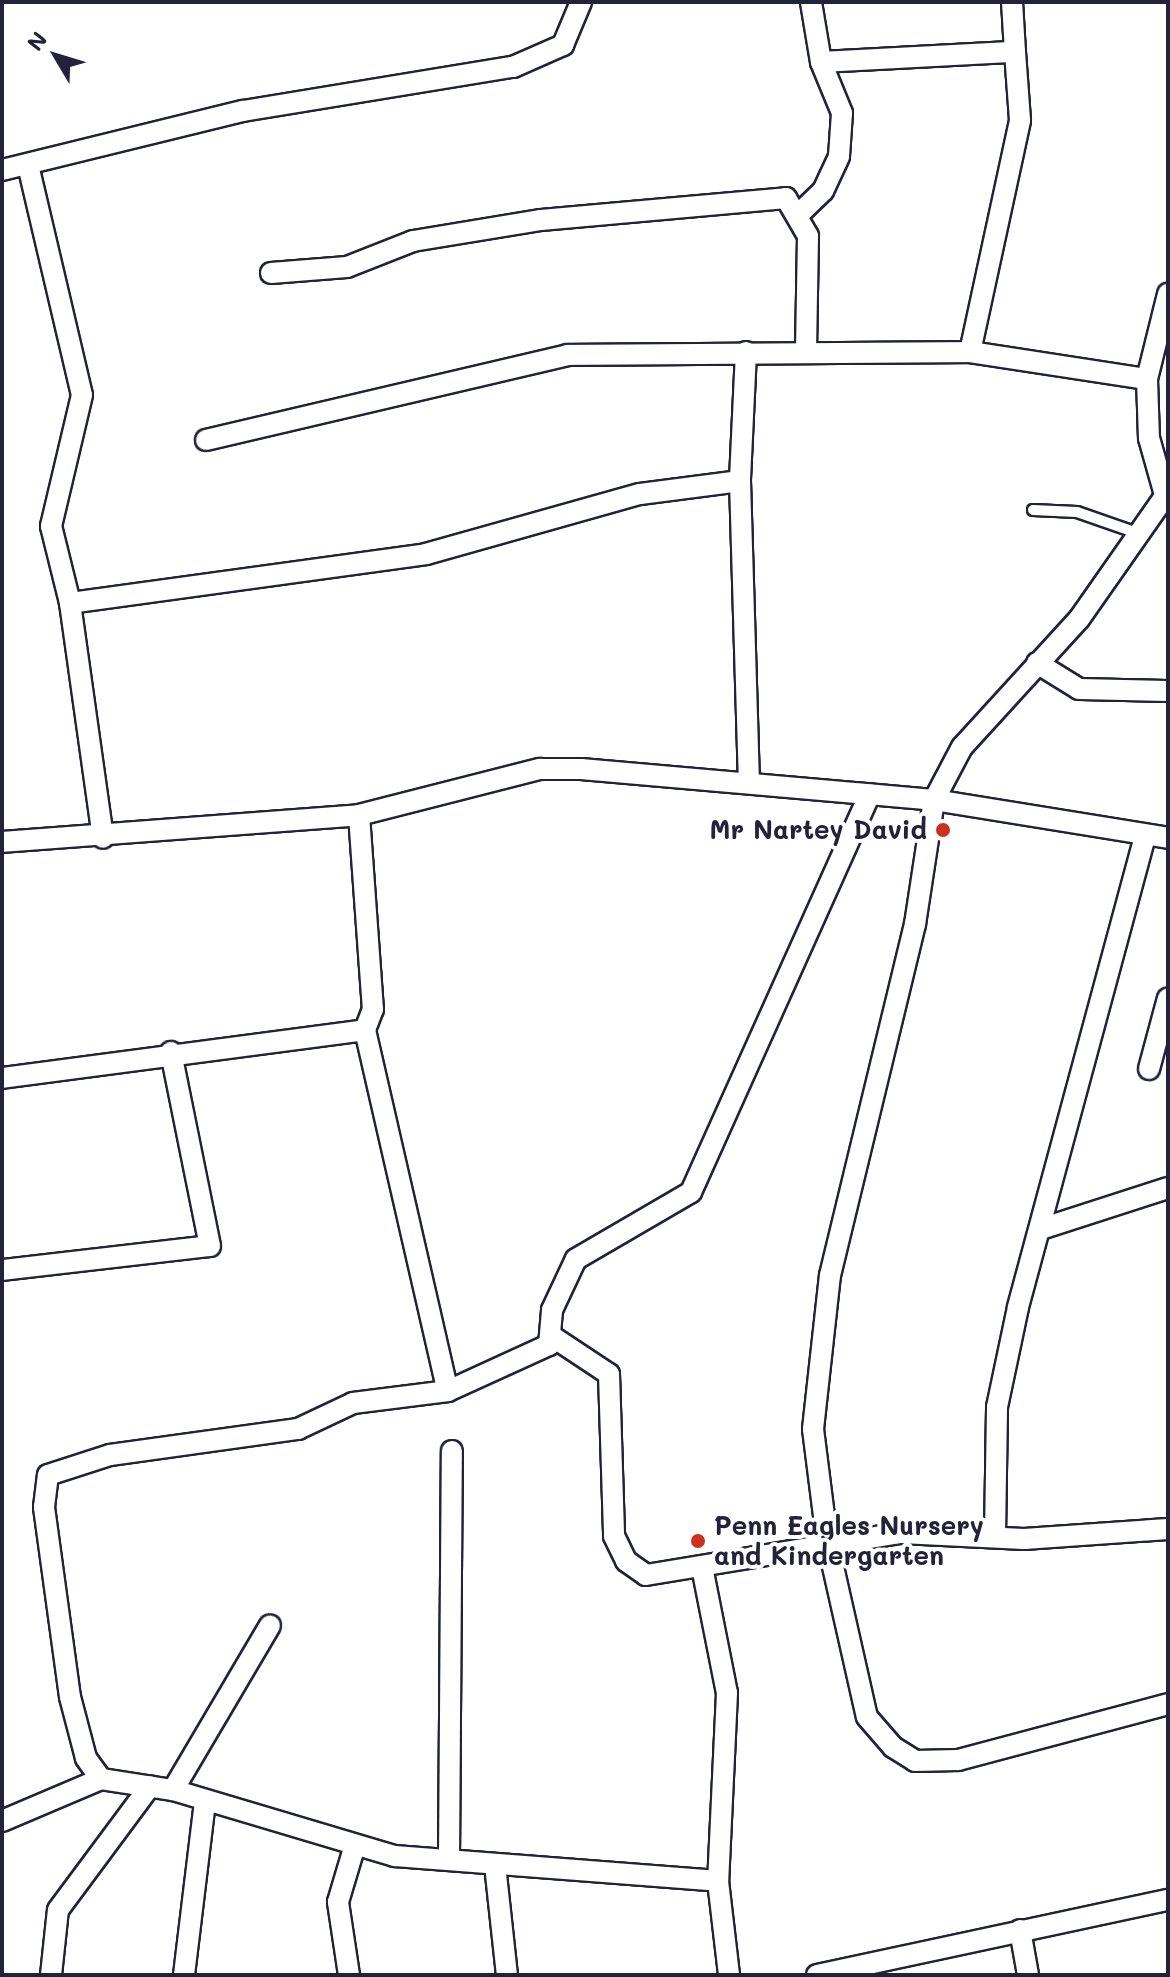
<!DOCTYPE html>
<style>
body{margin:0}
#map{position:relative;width:1170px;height:1977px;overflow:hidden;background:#fff;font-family:Mali,sans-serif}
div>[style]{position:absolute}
.roads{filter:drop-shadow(2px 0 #22223b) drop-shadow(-2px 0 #22223b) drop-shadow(0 2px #22223b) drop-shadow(0 -2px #22223b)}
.service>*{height:10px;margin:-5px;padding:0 5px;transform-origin:5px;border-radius:5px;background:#fff}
.minor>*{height:20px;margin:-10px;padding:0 10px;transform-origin:10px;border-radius:10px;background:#fff}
.dots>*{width:22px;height:22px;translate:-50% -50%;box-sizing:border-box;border:4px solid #fff;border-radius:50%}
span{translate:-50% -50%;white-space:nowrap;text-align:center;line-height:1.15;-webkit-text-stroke:8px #fff;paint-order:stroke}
.poi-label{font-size:26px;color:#22223b;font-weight:700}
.right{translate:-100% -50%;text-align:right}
.left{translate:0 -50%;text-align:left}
.frame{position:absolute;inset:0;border:4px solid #22223b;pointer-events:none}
.north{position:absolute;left:16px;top:16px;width:80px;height:80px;-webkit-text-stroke:6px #fff;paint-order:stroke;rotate:308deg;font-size:22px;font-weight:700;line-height:32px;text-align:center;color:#22223b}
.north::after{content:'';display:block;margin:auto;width:28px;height:36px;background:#22223b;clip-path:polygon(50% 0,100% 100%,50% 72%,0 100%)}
</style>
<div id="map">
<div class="roads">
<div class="service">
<i style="left:1033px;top:510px;width:44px;rotate:2.6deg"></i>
<i style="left:1077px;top:512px;width:67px;rotate:19.2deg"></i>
</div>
<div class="minor">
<i style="left:821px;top:62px;width:194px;rotate:-3deg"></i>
<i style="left:1015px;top:52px;width:50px;rotate:-93.4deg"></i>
<i style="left:28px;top:165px;width:236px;rotate:76.8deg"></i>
<i style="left:82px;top:395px;width:135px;rotate:103.3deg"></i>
<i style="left:51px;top:526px;width:79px;rotate:76.1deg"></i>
<i style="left:70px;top:603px;width:237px;rotate:82deg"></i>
<i style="left:2px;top:170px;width:248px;rotate:-13.8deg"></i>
<i style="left:243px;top:111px;width:274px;rotate:-9.3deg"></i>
<i style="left:513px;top:67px;width:55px;rotate:-23.7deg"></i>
<i style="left:563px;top:45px;width:47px;rotate:-67.3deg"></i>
<i style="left:800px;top:213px;width:32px;rotate:-44deg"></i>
<i style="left:823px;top:191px;width:38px;rotate:-65deg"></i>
<i style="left:839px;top:156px;width:43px;rotate:-86deg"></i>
<i style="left:842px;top:113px;width:55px;rotate:-112.4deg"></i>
<i style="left:821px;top:62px;width:61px;rotate:-99.5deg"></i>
<i style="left:271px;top:273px;width:76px;rotate:-4.5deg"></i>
<i style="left:347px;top:267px;width:71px;rotate:-21.5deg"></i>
<i style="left:413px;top:241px;width:130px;rotate:-9.3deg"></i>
<i style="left:541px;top:220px;width:246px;rotate:-5.1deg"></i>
<i style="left:786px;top:198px;width:44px;rotate:59.9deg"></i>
<i style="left:808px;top:236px;width:117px;rotate:91deg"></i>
<i style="left:746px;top:352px;width:129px;rotate:92.7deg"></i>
<i style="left:740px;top:481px;width:298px;rotate:88.3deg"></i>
<i style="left:970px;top:352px;width:237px;rotate:-77.8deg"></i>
<i style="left:1020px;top:120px;width:68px;rotate:-94.2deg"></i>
<i style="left:1147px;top:379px;width:88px;rotate:-76.1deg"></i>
<i style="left:206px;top:440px;width:371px;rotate:-13.2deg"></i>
<i style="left:567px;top:355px;width:403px;rotate:-0.4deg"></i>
<i style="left:970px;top:352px;width:179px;rotate:8.7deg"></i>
<i style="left:1147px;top:379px;width:59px;rotate:88.1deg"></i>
<i style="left:1149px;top:438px;width:59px;rotate:74.3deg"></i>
<i style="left:1168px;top:492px;width:155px;rotate:125deg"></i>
<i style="left:1079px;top:619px;width:173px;rotate:132.4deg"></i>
<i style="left:962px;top:747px;width:60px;rotate:117.8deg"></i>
<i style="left:934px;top:800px;width:125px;rotate:98.7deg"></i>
<i style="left:915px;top:924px;width:361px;rotate:103.6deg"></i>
<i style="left:830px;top:1275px;width:155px;rotate:96.3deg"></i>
<i style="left:813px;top:1429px;width:112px;rotate:82.8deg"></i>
<i style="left:827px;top:1540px;width:181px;rotate:77.3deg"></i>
<i style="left:867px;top:1717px;width:40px;rotate:49deg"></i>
<i style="left:893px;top:1747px;width:26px;rotate:32deg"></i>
<i style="left:915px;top:1761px;width:43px;rotate:-1.3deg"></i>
<i style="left:958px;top:1760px;width:217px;rotate:-14.9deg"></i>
<i style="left:70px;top:603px;width:359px;rotate:-7.8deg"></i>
<i style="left:426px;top:554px;width:222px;rotate:-15.7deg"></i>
<i style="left:640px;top:494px;width:101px;rotate:-7.4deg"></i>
<i style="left:1037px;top:663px;width:49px;rotate:31.8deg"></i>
<i style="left:1079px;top:689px;width:89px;rotate:1.3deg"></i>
<i style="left:359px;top:815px;width:195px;rotate:85.9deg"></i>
<i style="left:373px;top:1009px;width:22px;rotate:111deg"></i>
<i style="left:365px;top:1030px;width:370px;rotate:77.1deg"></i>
<i style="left:2px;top:842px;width:358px;rotate:-4.3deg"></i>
<i style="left:359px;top:815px;width:187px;rotate:-14.3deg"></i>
<i style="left:540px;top:769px;width:41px"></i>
<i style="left:581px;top:769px;width:354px;rotate:5deg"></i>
<i style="left:934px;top:800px;width:237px;rotate:9.2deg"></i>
<i style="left:1149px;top:1069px;width:73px;rotate:-75deg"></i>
<i style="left:2px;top:1078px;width:366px;rotate:-7.5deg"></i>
<i style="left:1041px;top:1229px;width:133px;rotate:-17.9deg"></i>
<i style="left:2px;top:1270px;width:209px;rotate:-6.6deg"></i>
<i style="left:210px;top:1246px;width:198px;rotate:-101.4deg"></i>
<i style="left:553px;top:1337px;width:67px;rotate:33.5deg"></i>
<i style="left:609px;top:1374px;width:162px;rotate:88.2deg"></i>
<i style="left:614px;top:1536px;width:28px;rotate:64deg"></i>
<i style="left:626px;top:1561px;width:24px;rotate:35deg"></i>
<i style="left:646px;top:1575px;width:258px;rotate:-9.4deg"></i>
<i style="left:901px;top:1533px;width:123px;rotate:2.8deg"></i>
<i style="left:1024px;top:1539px;width:144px;rotate:-4deg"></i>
<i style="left:995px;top:1536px;width:129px;rotate:-89.1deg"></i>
<i style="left:997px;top:1407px;width:102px;rotate:-78.1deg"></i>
<i style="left:1018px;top:1307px;width:489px;rotate:-74.9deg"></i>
<i style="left:702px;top:1567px;width:128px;rotate:78.8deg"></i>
<i style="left:727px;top:1693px;width:188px;rotate:92.7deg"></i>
<i style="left:101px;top:1779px;width:26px;rotate:-126deg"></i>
<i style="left:86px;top:1758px;width:63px;rotate:-104.7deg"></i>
<i style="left:70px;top:1697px;width:192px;rotate:-97.8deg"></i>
<i style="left:44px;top:1507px;width:32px;rotate:-83deg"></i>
<i style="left:48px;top:1475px;width:65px;rotate:-17.9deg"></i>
<i style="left:110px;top:1455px;width:190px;rotate:-7.9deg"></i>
<i style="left:298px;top:1429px;width:61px;rotate:-25.3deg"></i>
<i style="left:353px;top:1403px;width:96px;rotate:-7.2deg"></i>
<i style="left:448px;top:1391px;width:111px;rotate:-24.5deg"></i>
<i style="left:549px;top:1345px;width:35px;rotate:-85deg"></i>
<i style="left:552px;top:1310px;width:56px;rotate:-64.8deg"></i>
<i style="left:576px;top:1259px;width:133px;rotate:-30.2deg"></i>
<i style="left:691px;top:1192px;width:436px;rotate:-65.8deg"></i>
<i style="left:173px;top:1790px;width:191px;rotate:-59.5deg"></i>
<i style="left:2px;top:1821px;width:108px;rotate:-23deg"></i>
<i style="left:101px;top:1779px;width:73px;rotate:8.7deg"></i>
<i style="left:173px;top:1790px;width:232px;rotate:16.6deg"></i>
<i style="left:395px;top:1856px;width:324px;rotate:4.4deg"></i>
<i style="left:718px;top:1881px;width:95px;rotate:83.3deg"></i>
<i style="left:449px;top:1860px;width:409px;rotate:-89.6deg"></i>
<i style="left:495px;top:1865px;width:111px;rotate:83.8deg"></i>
<i style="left:1020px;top:1930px;width:46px;rotate:79.9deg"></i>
<i style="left:51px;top:1975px;width:65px;rotate:-83.9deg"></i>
<i style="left:58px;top:1910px;width:154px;rotate:-53.4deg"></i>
<i style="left:184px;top:1975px;width:175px;rotate:-83.1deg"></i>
<i style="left:349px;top:1975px;width:74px;rotate:-98.6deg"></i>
<i style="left:338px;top:1902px;width:59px;rotate:-73.4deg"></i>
<i style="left:817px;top:1975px;width:359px;rotate:-12.1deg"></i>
</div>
</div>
<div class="dots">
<i style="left:943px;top:830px;background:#c8321e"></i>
<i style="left:698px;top:1541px;background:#c8321e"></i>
</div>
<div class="poi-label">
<span class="right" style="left:927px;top:830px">Mr Nartey David</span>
<span class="left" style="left:714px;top:1541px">Penn Eagles Nursery<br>and Kindergarten</span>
</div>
<div class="frame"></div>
<div class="north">N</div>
</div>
